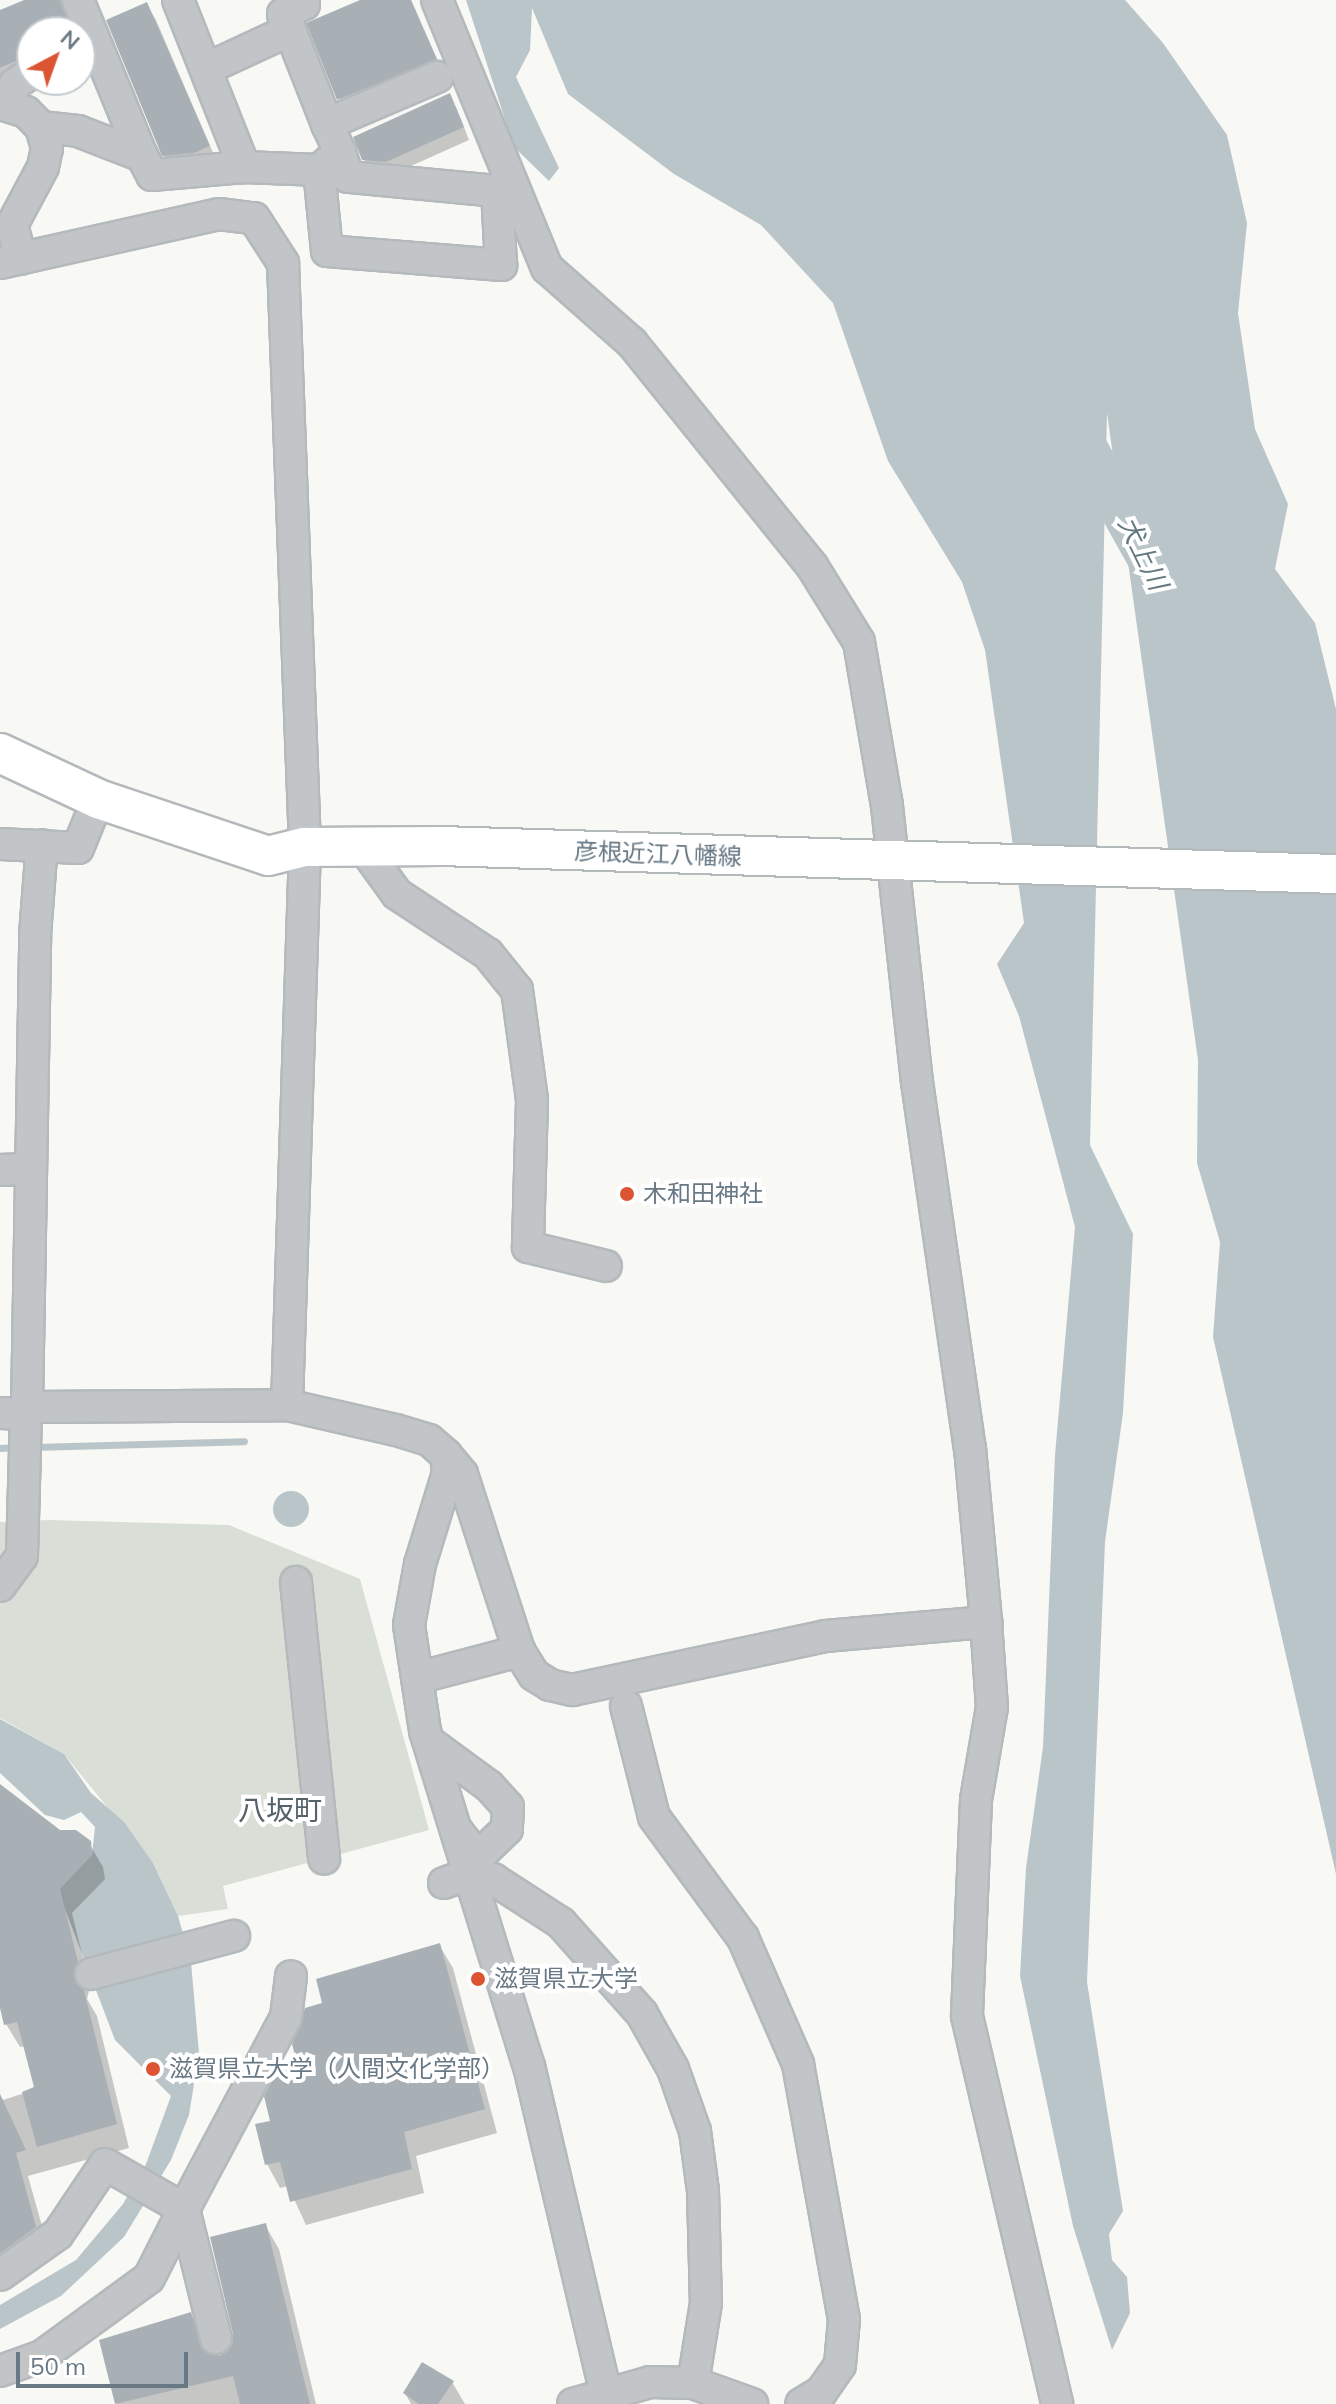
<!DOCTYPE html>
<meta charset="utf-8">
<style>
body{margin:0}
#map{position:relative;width:1336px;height:2404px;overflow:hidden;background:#f8f8f5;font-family:Mulish,"Noto Sans JP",sans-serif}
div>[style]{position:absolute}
.green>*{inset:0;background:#d9ded6}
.water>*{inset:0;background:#bac5c9}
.round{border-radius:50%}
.shadow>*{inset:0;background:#0003}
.stream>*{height:7px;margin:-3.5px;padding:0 3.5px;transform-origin:3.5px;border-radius:3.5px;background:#bac5c9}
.river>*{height:42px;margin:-21px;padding:0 21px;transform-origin:21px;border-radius:21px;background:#bac5c9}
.building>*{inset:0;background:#a8b0b6}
.roads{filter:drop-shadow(2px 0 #b4b9bc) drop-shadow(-2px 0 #b4b9bc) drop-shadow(0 2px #b4b9bc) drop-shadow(0 -2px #b4b9bc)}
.minor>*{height:30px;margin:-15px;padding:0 15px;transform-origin:15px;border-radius:15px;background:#c1c5c8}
.major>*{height:38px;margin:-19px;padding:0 19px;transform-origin:19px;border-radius:19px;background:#fff}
.dots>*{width:22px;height:22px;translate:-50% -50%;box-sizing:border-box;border:4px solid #fff;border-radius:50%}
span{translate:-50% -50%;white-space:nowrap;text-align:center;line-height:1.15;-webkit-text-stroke:8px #fff;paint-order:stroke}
.street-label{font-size:24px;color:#687985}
.poi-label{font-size:24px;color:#687985}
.left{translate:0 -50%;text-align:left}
.water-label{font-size:26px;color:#647980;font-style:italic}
.quarter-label{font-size:28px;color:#56626a}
.north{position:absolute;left:16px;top:16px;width:80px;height:80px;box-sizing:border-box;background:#fff;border:2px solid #c3c9ce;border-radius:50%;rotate:41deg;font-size:22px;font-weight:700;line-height:32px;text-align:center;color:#687985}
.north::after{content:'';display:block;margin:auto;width:28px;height:36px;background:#db5532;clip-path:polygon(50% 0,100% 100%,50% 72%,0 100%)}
.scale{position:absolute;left:16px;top:2352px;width:172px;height:36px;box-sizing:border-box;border:4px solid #687985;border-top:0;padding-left:10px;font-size:24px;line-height:28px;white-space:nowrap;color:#687985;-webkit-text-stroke:6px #fff;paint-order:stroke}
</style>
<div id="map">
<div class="green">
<i style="clip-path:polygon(49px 1520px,229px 1525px,360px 1579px,429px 1830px,223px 1886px,228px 1909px,178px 1916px,153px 1863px,64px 1754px,0 1718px,0 1522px)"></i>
</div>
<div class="water">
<i style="clip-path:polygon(466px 0,1125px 0,1163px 43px,1227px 135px,1247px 223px,1238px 313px,1255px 429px,1288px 504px,1275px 569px,1315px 623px,1336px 709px,1336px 1874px,1213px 1337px,1220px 1242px,1197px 1163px,1198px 1060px,1107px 413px,1090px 1145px,1133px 1234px,1123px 1413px,1105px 1542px,1087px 1982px,1123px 2211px,1109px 2234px,1112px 2260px,1127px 2277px,1130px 2313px,1112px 2350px,1073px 2226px,1020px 1976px,1026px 1868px,1043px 1747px,1055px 1455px,1075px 1227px,1019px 1016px,997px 964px,1024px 923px,985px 650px,962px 582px,888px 461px,833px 303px,761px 225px,674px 174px,568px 94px,532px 8px,530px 50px,516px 77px,559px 168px,549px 181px,514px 147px)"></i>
<i class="round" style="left:273px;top:1491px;width:36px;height:36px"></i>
<i style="clip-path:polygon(0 1719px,64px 1754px,91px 1793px,124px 1822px,153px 1863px,178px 1916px,191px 1962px,199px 2053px,189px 2115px,171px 2160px,124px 2237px,61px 2296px,0 2329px,0 2305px,76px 2260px,123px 2204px,146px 2164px,171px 2096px,115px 2040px,63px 1904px,58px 1883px,92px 1855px,95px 1827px,81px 1812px,64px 1820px,45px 1815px,0 1773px)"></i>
</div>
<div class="shadow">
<i style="clip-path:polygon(29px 0,69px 0,72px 32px,32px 32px,32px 74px,0 87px,0 13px)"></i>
<i style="clip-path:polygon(366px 0,411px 0,444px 76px,348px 115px,309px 24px)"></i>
<i style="clip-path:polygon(146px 4px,156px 20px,217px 162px,173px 171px,164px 155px)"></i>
<i style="clip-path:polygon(456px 107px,469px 140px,393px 174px,371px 172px,364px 159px)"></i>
<i style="clip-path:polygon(0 1786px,59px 1832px,89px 1843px,103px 1867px,105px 1879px,72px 1913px,90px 1987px,87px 1999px,97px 2016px,129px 2148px,28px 2176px,49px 2251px,0 2284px,0 2096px,3px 2100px,37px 2089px,25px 2046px,20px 2047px,6px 2024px,0 2000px)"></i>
<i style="clip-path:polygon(439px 1945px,453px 1968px,497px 2133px,416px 2156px,424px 2193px,306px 2225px,288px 2186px,280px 2188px,267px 2164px,272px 2122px,325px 2004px)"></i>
<i style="clip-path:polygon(265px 2225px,279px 2249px,316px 2404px,117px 2404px,102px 2342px,190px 2314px,209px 2356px,229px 2353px)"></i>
<i style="clip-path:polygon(452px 2382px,465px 2404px,411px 2404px,405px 2393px)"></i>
</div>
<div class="stream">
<i style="left:34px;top:1447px;width:210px;rotate:-1.6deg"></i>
<i style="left:0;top:1448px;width:18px;rotate:-3deg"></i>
</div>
<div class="river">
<i style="left:1077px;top:431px;width:145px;rotate:60.8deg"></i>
</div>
<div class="building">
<i style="clip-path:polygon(24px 0,60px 0,72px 32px,32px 32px,32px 54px,0 68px,0 10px)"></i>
<i style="clip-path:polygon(360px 0,411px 0,437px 59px,337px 100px,306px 23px)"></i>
<i style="clip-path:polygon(147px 2px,210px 146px,194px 153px,162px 156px,106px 20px)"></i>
<i style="clip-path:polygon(450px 93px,464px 127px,386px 162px,362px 160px,353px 137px)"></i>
<i style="clip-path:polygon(0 1784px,60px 1830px,76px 1830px,91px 1841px,92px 1855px,60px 1889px,78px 1962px,74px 1978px,84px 1990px,117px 2124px,37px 2147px,22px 2092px,34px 2087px,17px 2022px,4px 2025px,0 2008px)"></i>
<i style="clip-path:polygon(440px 1943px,485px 2109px,404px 2132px,412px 2169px,290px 2202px,280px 2162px,265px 2165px,255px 2124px,270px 2121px,264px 2096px,278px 2070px,297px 2063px,292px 2044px,305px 2008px,322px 2003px,316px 1979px)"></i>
<i style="clip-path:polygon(0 2094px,26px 2150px,16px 2153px,36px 2227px,0 2253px)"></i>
<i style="clip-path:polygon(266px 2223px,310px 2404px,240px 2404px,233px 2376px,115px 2404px,99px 2340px,191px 2312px,204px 2351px,220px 2356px,229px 2350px,233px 2334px,210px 2237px)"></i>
<i style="clip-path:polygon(422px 2362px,454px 2381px,438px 2404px,419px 2404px,403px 2393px)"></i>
</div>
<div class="roads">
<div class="minor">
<i style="left:78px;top:0;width:169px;rotate:67.7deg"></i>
<i style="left:178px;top:0;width:180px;rotate:68.4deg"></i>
<i style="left:437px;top:0;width:290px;rotate:67.7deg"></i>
<i style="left:547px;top:268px;width:113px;rotate:41.4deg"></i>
<i style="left:632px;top:343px;width:287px;rotate:51.1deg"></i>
<i style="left:812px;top:566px;width:89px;rotate:58.3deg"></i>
<i style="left:859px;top:642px;width:166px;rotate:80.3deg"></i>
<i style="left:887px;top:806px;width:278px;rotate:83.8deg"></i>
<i style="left:917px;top:1082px;width:370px;rotate:81.8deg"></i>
<i style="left:970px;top:1448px;width:175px;rotate:84.7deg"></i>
<i style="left:986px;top:1622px;width:85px;rotate:86deg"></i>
<i style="left:992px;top:1707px;width:94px;rotate:99.8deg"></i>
<i style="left:976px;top:1800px;width:216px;rotate:92.4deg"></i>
<i style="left:967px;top:2016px;width:398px;rotate:76.9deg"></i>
<i style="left:290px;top:30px;width:17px;rotate:-114deg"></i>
<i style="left:283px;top:14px;width:23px;rotate:-25deg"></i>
<i style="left:304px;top:4px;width:4px;rotate:-117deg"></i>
<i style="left:206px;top:69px;width:93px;rotate:-24.9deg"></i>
<i style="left:290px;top:30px;width:101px;rotate:68.5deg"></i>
<i style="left:8px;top:103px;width:20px;rotate:-70deg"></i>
<i style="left:15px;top:84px;width:21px;rotate:-35deg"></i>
<i style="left:0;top:104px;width:27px;rotate:17deg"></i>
<i style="left:26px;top:112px;width:21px;rotate:45deg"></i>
<i style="left:41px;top:127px;width:22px;rotate:74deg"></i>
<i style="left:47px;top:148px;width:19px;rotate:102deg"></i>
<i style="left:43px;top:167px;width:66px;rotate:118.1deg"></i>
<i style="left:12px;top:225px;width:35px;rotate:75deg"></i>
<i style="left:41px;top:127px;width:37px;rotate:6deg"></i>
<i style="left:78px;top:131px;width:69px;rotate:21.3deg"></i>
<i style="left:142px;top:156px;width:21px;rotate:62deg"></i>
<i style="left:152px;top:175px;width:92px;rotate:-5deg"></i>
<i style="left:244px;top:167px;width:75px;rotate:2.3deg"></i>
<i style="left:319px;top:170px;width:28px;rotate:-41deg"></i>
<i style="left:340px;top:152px;width:31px;rotate:-115deg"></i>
<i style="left:327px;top:124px;width:120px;rotate:-23.1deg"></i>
<i style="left:319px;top:170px;width:81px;rotate:84.4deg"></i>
<i style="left:327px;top:251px;width:175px;rotate:4.6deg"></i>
<i style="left:501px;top:265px;width:74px;rotate:-93.1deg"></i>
<i style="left:497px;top:191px;width:150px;rotate:-174.6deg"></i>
<i style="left:348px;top:177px;width:26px;rotate:-108deg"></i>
<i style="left:0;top:263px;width:224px;rotate:-12.6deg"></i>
<i style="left:219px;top:214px;width:35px;rotate:7deg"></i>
<i style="left:254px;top:218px;width:54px;rotate:57.2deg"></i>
<i style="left:283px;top:263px;width:584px;rotate:87.84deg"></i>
<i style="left:305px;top:847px;width:558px;rotate:91.85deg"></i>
<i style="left:0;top:844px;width:78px;rotate:2.9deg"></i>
<i style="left:78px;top:848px;width:53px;rotate:-67.8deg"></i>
<i style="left:363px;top:847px;width:58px;rotate:54.1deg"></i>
<i style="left:397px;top:894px;width:109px;rotate:33.4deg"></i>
<i style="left:488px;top:954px;width:46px;rotate:51.1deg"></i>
<i style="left:517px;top:990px;width:111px;rotate:82.2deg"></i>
<i style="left:532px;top:1100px;width:147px;rotate:91.6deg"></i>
<i style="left:528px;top:1247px;width:80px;rotate:13.7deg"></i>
<i style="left:0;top:1170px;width:31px;rotate:-2deg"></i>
<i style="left:27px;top:1407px;width:260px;rotate:-0.4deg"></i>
<i style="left:287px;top:1405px;width:112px;rotate:12.9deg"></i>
<i style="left:396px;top:1430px;width:34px;rotate:17deg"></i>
<i style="left:429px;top:1440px;width:23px;rotate:41deg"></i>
<i style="left:446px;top:1455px;width:18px;rotate:84deg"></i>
<i style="left:448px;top:1473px;width:95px;rotate:107.1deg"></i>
<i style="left:420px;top:1564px;width:62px;rotate:100.2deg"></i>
<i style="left:409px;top:1625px;width:107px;rotate:81.4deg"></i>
<i style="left:425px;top:1731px;width:351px;rotate:72.8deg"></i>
<i style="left:529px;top:2066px;width:347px;rotate:76.8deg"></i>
<i style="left:0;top:1413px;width:26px;rotate:2deg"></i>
<i style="left:26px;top:1414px;width:7px;rotate:-82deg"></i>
<i style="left:27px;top:1407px;width:472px;rotate:-89deg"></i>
<i style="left:35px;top:935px;width:90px;rotate:-85.6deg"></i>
<i style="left:446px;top:1455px;width:25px;rotate:50deg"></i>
<i style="left:462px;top:1474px;width:186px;rotate:72.1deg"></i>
<i style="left:519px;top:1651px;width:28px;rotate:58deg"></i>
<i style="left:534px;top:1675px;width:19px;rotate:32deg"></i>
<i style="left:550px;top:1685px;width:23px;rotate:13deg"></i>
<i style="left:572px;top:1690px;width:260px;rotate:-12deg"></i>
<i style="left:826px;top:1636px;width:161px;rotate:-5deg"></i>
<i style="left:296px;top:1582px;width:278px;rotate:84.2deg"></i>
<i style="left:0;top:1586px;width:37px;rotate:-54deg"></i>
<i style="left:22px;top:1556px;width:142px;rotate:-88.4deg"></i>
<i style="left:417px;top:1678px;width:106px;rotate:-14.8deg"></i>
<i style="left:626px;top:1706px;width:114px;rotate:75.8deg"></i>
<i style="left:654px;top:1817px;width:150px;rotate:53.7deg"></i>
<i style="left:743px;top:1938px;width:137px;rotate:66.4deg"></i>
<i style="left:798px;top:2064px;width:259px;rotate:79.8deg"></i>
<i style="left:844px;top:2319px;width:46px;rotate:95deg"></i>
<i style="left:840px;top:2365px;width:33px;rotate:125deg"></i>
<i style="left:821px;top:2392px;width:23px;rotate:149deg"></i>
<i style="left:429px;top:1742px;width:74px;rotate:36.3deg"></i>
<i style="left:489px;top:1786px;width:28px;rotate:48deg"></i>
<i style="left:508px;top:1807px;width:22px;rotate:93deg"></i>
<i style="left:507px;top:1829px;width:32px;rotate:136deg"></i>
<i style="left:484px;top:1851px;width:13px;rotate:-171deg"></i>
<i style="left:471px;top:1849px;width:24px;rotate:-128deg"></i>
<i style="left:444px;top:1883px;width:27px;rotate:-20deg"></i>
<i style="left:469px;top:1874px;width:25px;rotate:12deg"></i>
<i style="left:493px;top:1879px;width:81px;rotate:32.9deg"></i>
<i style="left:561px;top:1923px;width:122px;rotate:48.3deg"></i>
<i style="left:642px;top:2014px;width:63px;rotate:60.6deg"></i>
<i style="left:673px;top:2069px;width:66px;rotate:70.5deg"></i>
<i style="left:695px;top:2131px;width:61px;rotate:82.4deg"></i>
<i style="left:703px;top:2191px;width:112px;rotate:88.5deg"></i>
<i style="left:706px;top:2303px;width:81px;rotate:99.2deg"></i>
<i style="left:91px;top:1974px;width:148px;rotate:-14.9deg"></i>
<i style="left:0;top:2275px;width:71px;rotate:-35.3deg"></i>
<i style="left:58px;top:2234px;width:84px;rotate:-56.1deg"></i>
<i style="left:105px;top:2164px;width:91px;rotate:29.7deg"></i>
<i style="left:184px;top:2209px;width:217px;rotate:-62deg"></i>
<i style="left:286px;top:2017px;width:41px;rotate:-83deg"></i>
<i style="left:0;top:2371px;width:45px;rotate:-19.7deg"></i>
<i style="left:42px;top:2356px;width:132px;rotate:-36.1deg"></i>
<i style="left:149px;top:2278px;width:77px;rotate:-63.1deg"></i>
<i style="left:184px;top:2209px;width:133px;rotate:76.1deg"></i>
<i style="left:573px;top:2404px;width:80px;rotate:-15.9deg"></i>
<i style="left:650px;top:2382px;width:43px;rotate:1.3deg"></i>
<i style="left:693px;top:2383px;width:63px;rotate:19.6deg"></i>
</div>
<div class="major">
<i style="left:0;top:753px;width:108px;rotate:25.1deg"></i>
<i style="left:98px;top:799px;width:179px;rotate:18.5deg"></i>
<i style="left:268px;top:856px;width:38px;rotate:-14deg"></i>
<i style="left:305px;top:847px;width:135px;rotate:-0.4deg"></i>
<i style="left:440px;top:846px;width:896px;rotate:1.79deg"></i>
</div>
</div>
<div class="dots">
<i style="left:627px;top:1194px;background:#db5532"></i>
<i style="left:478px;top:1979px;background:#db5532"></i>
<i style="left:153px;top:2069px;background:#db5532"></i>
</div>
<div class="street-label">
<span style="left:658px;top:854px;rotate:2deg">彦根近江八幡線</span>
</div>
<div class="poi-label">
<span class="left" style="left:643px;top:1194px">木和田神社</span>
<span class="left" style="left:494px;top:1979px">滋賀県立大学</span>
<span class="left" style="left:169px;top:2069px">滋賀県立大学（人間文化学部）</span>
</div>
<div class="water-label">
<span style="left:1143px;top:553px;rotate:64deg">犬上川</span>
</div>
<div class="quarter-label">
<span style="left:280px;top:1810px">八坂町</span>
</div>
<div class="north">N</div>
<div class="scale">50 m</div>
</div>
